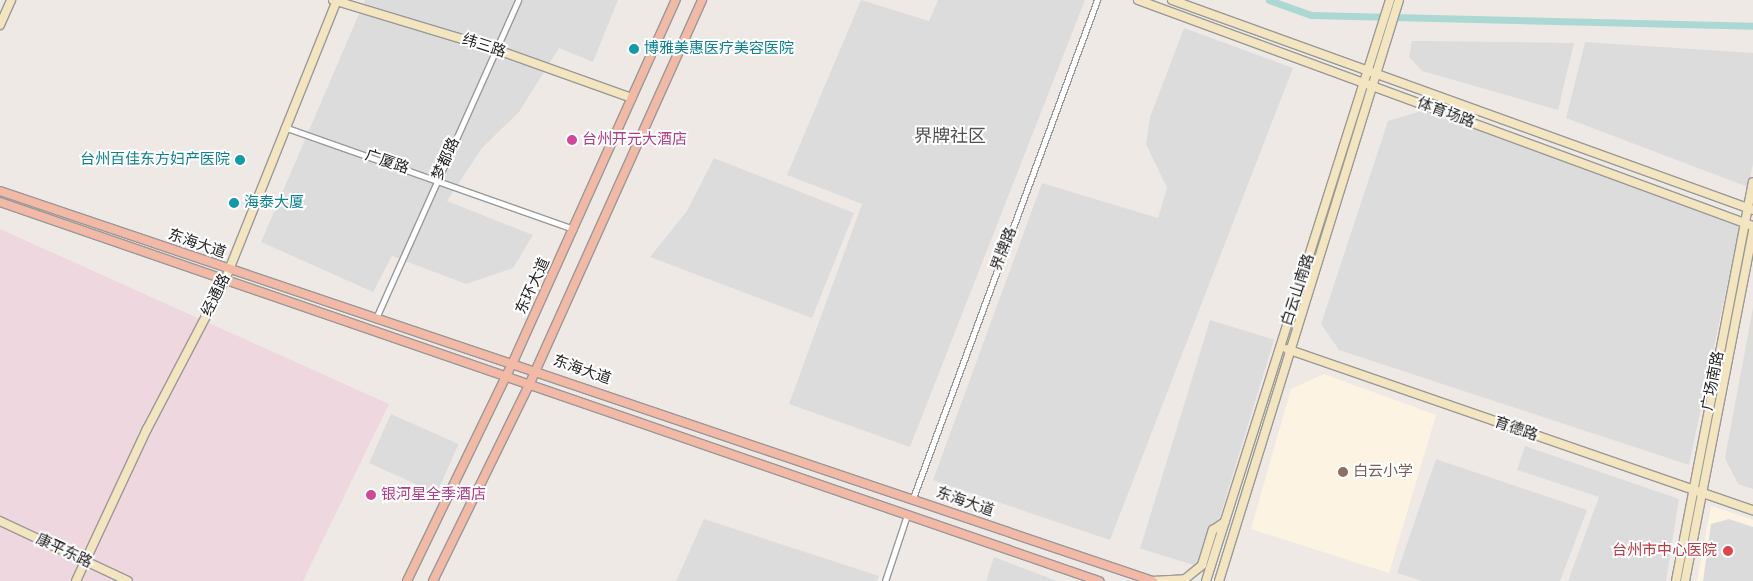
<!DOCTYPE html>
<meta charset="utf-8">
<style>
body{margin:0}
#map{position:relative;width:1753px;height:581px;overflow:hidden;background:#efe9e6;font-family:"DM Sans","Noto Sans SC",sans-serif}
div>[style]{position:absolute}
.residential>*{inset:0;background:#dddcdc;transform-origin:0 0}
.commercial>*{inset:0;background:#eed7de}
.education>*{inset:0;background:#fcf3e2}
.parking>*{inset:0;background:#dbdbdb}
.canal>*{height:7px;margin:-3.5px;padding:0 3.5px;transform-origin:3.5px;border-radius:3.5px;background:#abd8d3}
.roads{filter:drop-shadow(1px 0 #999) drop-shadow(-1px 0 #999) drop-shadow(0 1px #999) drop-shadow(0 -1px #999)}
.street>*{height:5px;margin:-2.5px;padding:0 2.5px;transform-origin:2.5px;border-radius:2.5px;background:#fff}
.secondary>*{height:8px;margin:-4px;padding:0 4px;transform-origin:4px;border-radius:4px;background:#f3e5c0}
.primary>*{height:8px;margin:-4px;padding:0 4px;transform-origin:4px;border-radius:4px;background:#f2b9a7}
.dots>*{width:14px;height:14px;translate:-50% -50%;box-sizing:border-box;border:2px solid #fff;border-radius:50%}
span{translate:-50% -50%;white-space:nowrap;text-align:center;line-height:1.15;-webkit-text-stroke:4px #fff;paint-order:stroke}
.street-label{font-size:15px;color:#1f1f1f}
.culture-label{font-size:15px;color:#0d838f}
.left{translate:0 -50%;text-align:left}
.right{translate:-100% -50%;text-align:right}
.hotel-label{font-size:15px;color:#b23c85}
.education-label{font-size:15px;color:#785e54}
.health-label{font-size:15px;color:#be3a42}
.quarter-label{font-size:18px;color:#525252}
</style>
<div id="map">
<div class="residential">
<i style="clip-path:polygon(365px 0,618px 0,593px 62px,559px 48px,519px 112px,482px 148px,447px 201px,533px 235px,513px 268px,466px 284px,392px 256px,373px 292px,261px 242px)"></i>
<i style="clip-path:polygon(861px 0,929px 21px,938px 0,1085px 0,910px 447px,789px 404px,862px 204px,787px 175px)"></i>
<i style="clip-path:polygon(1184px 28px,1293px 68px,1110px 540px,933px 480px,1042px 183px,1158px 218px,1167px 188px,1146px 144px,1150px 117px)"></i>
<i style="clip-path:polygon(1412px 41px,1425px 41px,1574px 43px,1558px 110px,1422px 71px,1409px 57px)"></i>
<i style="clip-path:polygon(1585px 42px,1753px 53px,1753px 164px,1748px 187px,1566px 118px)"></i>
<i style="clip-path:polygon(1425px 110px,1740px 225px,1689px 465px,1339px 350px,1321px 324px,1388px 121px)"></i>
<i style="clip-path:polygon(714px 158px,854px 213px,812px 318px,650px 257px,687px 211px)"></i>
<i style="clip-path:polygon(1753px 308px,1753px 489px,1738px 484px,1725px 458px)"></i>
<i style="left:1210px;top:320px;width:67px;height:239px;rotate:17deg"></i>
<i style="left:391px;top:414px;width:74px;height:54px;rotate:24deg"></i>
<i style="clip-path:polygon(1525px 446px,1679px 499px,1666px 581px,1568px 581px,1599px 497px,1517px 470px)"></i>
<i style="clip-path:polygon(1436px 459px,1587px 510px,1560px 581px,1422px 581px,1397px 573px)"></i>
<i style="clip-path:polygon(704px 519px,879px 576px,877px 581px,676px 581px)"></i>
<i style="clip-path:polygon(994px 557px,1057px 581px,986px 581px)"></i>
</div>
<div class="commercial">
<i style="clip-path:polygon(0 229px,389px 404px,303px 581px,0 581px)"></i>
</div>
<div class="education">
<i style="clip-path:polygon(1324px 374px,1436px 415px,1389px 573px,1251px 529px,1291px 389px)"></i>
<i style="clip-path:polygon(1711px 506px,1753px 520px,1753px 581px,1697px 581px)"></i>
</div>
<div class="parking">
<i style="clip-path:polygon(1729px 519px,1753px 527px,1753px 581px,1703px 581px,1711px 524px)"></i>
</div>
<div class="canal">
<i style="left:1269px;top:0;width:45px;rotate:19.7deg"></i>
<i style="left:1311px;top:15px;width:442px;rotate:1.4deg"></i>
</div>
<div class="roads">
<div class="street">
<i style="left:284px;top:127px;width:307px;rotate:19.4deg"></i>
<i style="left:376px;top:318px;width:348px;rotate:-65.9deg"></i>
<i style="left:913px;top:498px;width:531px;rotate:-69.72deg"></i>
<i style="left:885px;top:581px;width:70px;rotate:-71.6deg"></i>
</div>
<div class="secondary">
<i style="left:333px;top:0;width:169px;rotate:16.8deg"></i>
<i style="left:495px;top:49px;width:145px;rotate:19.7deg"></i>
<i style="left:1138px;top:0;width:655px;rotate:20.18deg"></i>
<i style="left:1172px;top:0;width:618px;rotate:19.87deg"></i>
<i style="left:0;top:25px;width:27px;rotate:-66deg"></i>
<i style="left:1287px;top:349px;width:493px;rotate:19.1deg"></i>
<i style="left:0;top:521px;width:141px;rotate:25.1deg"></i>
<i style="left:76px;top:581px;width:168px;rotate:-65deg"></i>
<i style="left:147px;top:429px;width:168px;rotate:-62.4deg"></i>
<i style="left:225px;top:280px;width:302px;rotate:-68.2deg"></i>
<i style="left:1152px;top:581px;width:33px;rotate:-3deg"></i>
<i style="left:1185px;top:579px;width:22px;rotate:-39deg"></i>
<i style="left:1202px;top:565px;width:37px;rotate:-73deg"></i>
<i style="left:1213px;top:530px;width:14px;rotate:-34deg"></i>
<i style="left:1206px;top:581px;width:609px;rotate:-72.43deg"></i>
<i style="left:1219px;top:581px;width:608px;rotate:-72.79deg"></i>
<i style="left:1676px;top:581px;width:406px;rotate:-79.1deg"></i>
<i style="left:1685px;top:581px;width:358px;rotate:-79deg"></i>
</div>
<div class="primary">
<i style="left:0;top:191px;width:1217px;rotate:18.69deg"></i>
<i style="left:0;top:202px;width:1163px;rotate:19.03deg"></i>
<i style="left:407px;top:581px;width:243px;rotate:-64.2deg"></i>
<i style="left:513px;top:362px;width:397px;rotate:-65.8deg"></i>
<i style="left:433px;top:581px;width:220px;rotate:-63.9deg"></i>
<i style="left:530px;top:383px;width:420px;rotate:-65.8deg"></i>
</div>
</div>
<div class="dots">
<i style="left:634px;top:49px;background:#0f9aa8"></i>
<i style="left:572px;top:140px;background:#d1479c"></i>
<i style="left:240px;top:160px;background:#0f9aa8"></i>
<i style="left:234px;top:203px;background:#0f9aa8"></i>
<i style="left:1343px;top:472px;background:#8d6e63"></i>
<i style="left:371px;top:495px;background:#d1479c"></i>
<i style="left:1728px;top:551px;background:#e0444e"></i>
</div>
<div class="street-label">
<span style="left:484px;top:46px;rotate:18deg">纬三路</span>
<span style="left:1446px;top:113px;rotate:20deg">体育场路</span>
<span style="left:446px;top:159px;rotate:-66deg">梦都路</span>
<span style="left:387px;top:162px;rotate:19deg">广厦路</span>
<span style="left:197px;top:244px;rotate:19deg">东海大道</span>
<span style="left:1004px;top:249px;rotate:-69deg">界牌路</span>
<span style="left:533px;top:286px;rotate:-65deg">东环大道</span>
<span style="left:1298px;top:290px;rotate:-72deg">白云山南路</span>
<span style="left:216px;top:295px;rotate:-64deg">经通路</span>
<span style="left:582px;top:370px;rotate:19deg">东海大道</span>
<span style="left:1713px;top:381px;rotate:-79deg">广场南路</span>
<span style="left:1516px;top:429px;rotate:19deg">育德路</span>
<span style="left:965px;top:502px;rotate:19deg">东海大道</span>
<span style="left:64px;top:551px;rotate:25deg">康平东路</span>
</div>
<div class="culture-label">
<span class="left" style="left:644px;top:49px">博雅美惠医疗美容医院</span>
<span class="right" style="left:230px;top:160px">台州百佳东方妇产医院</span>
<span class="left" style="left:244px;top:203px">海泰大厦</span>
</div>
<div class="hotel-label">
<span class="left" style="left:582px;top:140px">台州开元大酒店</span>
<span class="left" style="left:381px;top:495px">银河星全季酒店</span>
</div>
<div class="education-label">
<span class="left" style="left:1353px;top:472px">白云小学</span>
</div>
<div class="health-label">
<span class="right" style="left:1717px;top:551px">台州市中心医院</span>
</div>
<div class="quarter-label">
<span style="left:950px;top:136px">界牌社区</span>
</div>
</div>
